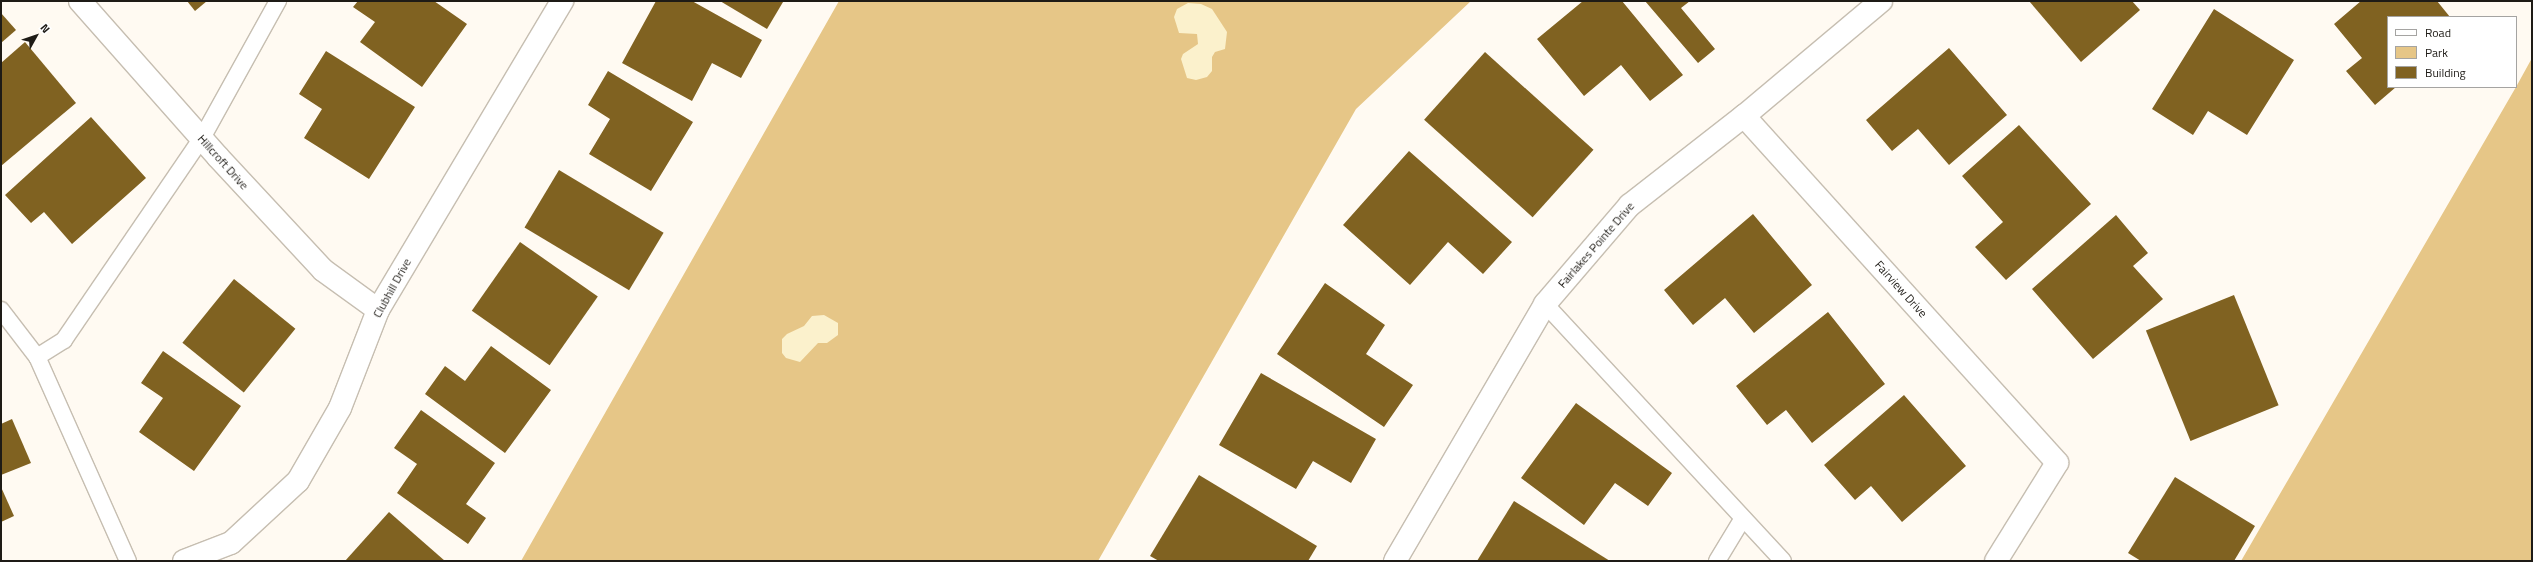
<!DOCTYPE html>
<style>
body{margin:0}
#map{position:relative;width:2533px;height:562px;overflow:hidden;background:#fffaf2;font-family:"Titillium Web",sans-serif}
div>[style]{position:absolute}
.green>*{inset:0;background:#e6c687}
.sand>*{inset:0;background:#fbf1cc}
.building>*{inset:0;background:#806221;transform-origin:0 0}
.roads{filter:drop-shadow(1px 0 #c6beb1) drop-shadow(-1px 0 #c6beb1) drop-shadow(0 1px #c6beb1) drop-shadow(0 -1px #c6beb1)}
.lane>*{height:16px;margin:-8px;padding:0 8px;transform-origin:8px;border-radius:8px;background:#fff}
.street>*{height:22px;margin:-11px;padding:0 11px;transform-origin:11px;border-radius:11px;background:#fff}
span{translate:-50% -50%;white-space:nowrap;text-align:center;line-height:1.15;-webkit-text-stroke:3px #fff;paint-order:stroke}
.street-label{font-size:12px;color:#1e1b16}
.frame{position:absolute;inset:0;border:2px solid #1e1b16;pointer-events:none}
.legend{position:absolute;left:2387px;top:16px;width:130px;height:72px;box-sizing:border-box;background:#fff;border:1px solid #a5a4a2;margin:0;padding:5px 7px;list-style:none;font-size:12px;color:#1e1b16}
.legend li{display:flex;align-items:center;gap:8px;height:20px}
.legend b{width:20px;border:1px solid #a5a4a2}
.north{position:absolute;left:16px;top:16px;width:40px;height:40px;-webkit-text-stroke:3px #fff;paint-order:stroke;rotate:50deg;font-size:11px;font-weight:700;line-height:16px;text-align:center;color:#1e1b16}
.north::after{content:'';display:block;margin:auto;width:14px;height:18px;background:#1e1b16;clip-path:polygon(50% 0,100% 100%,50% 72%,0 100%)}
</style>
<div id="map">
<div class="green">
<i style="clip-path:polygon(839px 1px,1471px 1px,1356px 109px,1098px 561px,521px 561px)"></i>
<i style="clip-path:polygon(2532px 58px,2532px 561px,2241px 561px,2516px 87px)"></i>
</div>
<div class="sand">
<i style="clip-path:polygon(1188px 3px,1201px 4px,1212px 9px,1227px 32px,1225px 49px,1215px 52px,1212px 57px,1212px 71px,1207px 77px,1196px 80px,1187px 78px,1181px 59px,1183px 54px,1198px 44px,1197px 34px,1179px 33px,1174px 17px,1177px 9px)"></i>
<i style="clip-path:polygon(824px 315px,838px 323px,838px 335px,827px 343px,818px 343px,800px 362px,786px 358px,782px 353px,782px 339px,787px 334px,804px 326px,812px 316px)"></i>
</div>
<div class="building">
<i style="clip-path:polygon(187px 1px,207px 1px,195px 11px)"></i>
<i style="clip-path:polygon(358px 1px,434px 1px,467px 24px,422px 87px,360px 42px,375px 22px,353px 7px)"></i>
<i style="clip-path:polygon(656px 1px,692px 1px,762px 40px,741px 78px,712px 63px,692px 101px,622px 63px)"></i>
<i style="clip-path:polygon(720px 1px,781px 1px,783px 2px,767px 29px)"></i>
<i style="clip-path:polygon(1583px 1px,1622px 1px,1683px 75px,1650px 101px,1621px 65px,1584px 96px,1537px 39px)"></i>
<i style="clip-path:polygon(1645px 1px,1690px 1px,1681px 8px,1715px 49px,1698px 63px)"></i>
<i style="clip-path:polygon(2029px 1px,2132px 1px,2140px 10px,2081px 62px)"></i>
<i style="clip-path:polygon(2361px 1px,2437px 1px,2450px 17px,2388px 17px,2388px 87px,2396px 87px,2375px 105px,2346px 71px,2362px 58px,2334px 24px)"></i>
<i style="clip-path:polygon(2214px 9px,2294px 60px,2247px 135px,2208px 111px,2193px 135px,2152px 109px)"></i>
<i style="clip-path:polygon(1px 13px,16px 30px,1px 43px)"></i>
<i style="clip-path:polygon(25px 42px,76px 103px,1px 166px,1px 63px)"></i>
<i style="clip-path:polygon(1949px 48px,2007px 115px,1949px 165px,1918px 129px,1892px 151px,1866px 120px)"></i>
<i style="clip-path:polygon(326px 51px,415px 107px,369px 179px,304px 138px,322px 109px,299px 94px)"></i>
<i style="left:1485px;top:52px;width:146px;height:91px;rotate:42deg"></i>
<i style="clip-path:polygon(608px 71px,693px 122px,651px 191px,589px 154px,610px 119px,588px 105px)"></i>
<i style="clip-path:polygon(91px 117px,146px 178px,72px 244px,44px 212px,31px 223px,5px 195px)"></i>
<i style="clip-path:polygon(2019px 125px,2091px 204px,2006px 280px,1975px 247px,2003px 222px,1962px 176px)"></i>
<i style="clip-path:polygon(1409px 151px,1512px 242px,1483px 274px,1448px 242px,1410px 285px,1343px 225px)"></i>
<i style="left:559px;top:170px;width:122px;height:67px;rotate:31deg"></i>
<i style="clip-path:polygon(1753px 214px,1812px 285px,1754px 333px,1725px 298px,1693px 325px,1664px 290px)"></i>
<i style="clip-path:polygon(2116px 215px,2148px 253px,2133px 266px,2163px 299px,2093px 359px,2032px 289px)"></i>
<i style="left:520px;top:242px;width:95px;height:84px;rotate:35deg"></i>
<i style="left:234px;top:279px;width:79px;height:82px;rotate:39deg"></i>
<i style="clip-path:polygon(1325px 283px,1385px 325px,1366px 354px,1413px 385px,1384px 427px,1277px 354px)"></i>
<i style="left:2234px;top:295px;width:119px;height:95px;rotate:68deg"></i>
<i style="clip-path:polygon(1828px 312px,1885px 384px,1812px 443px,1786px 410px,1767px 425px,1736px 386px)"></i>
<i style="clip-path:polygon(491px 346px,551px 390px,505px 453px,425px 394px,445px 366px,465px 381px)"></i>
<i style="clip-path:polygon(163px 351px,241px 406px,194px 471px,139px 432px,163px 398px,141px 383px)"></i>
<i style="clip-path:polygon(1261px 373px,1376px 439px,1351px 483px,1313px 461px,1296px 489px,1219px 445px)"></i>
<i style="clip-path:polygon(1904px 395px,1966px 466px,1902px 522px,1871px 486px,1855px 500px,1824px 465px)"></i>
<i style="clip-path:polygon(1576px 403px,1672px 473px,1648px 506px,1615px 483px,1584px 525px,1521px 478px)"></i>
<i style="clip-path:polygon(421px 410px,495px 463px,466px 504px,486px 518px,468px 544px,397px 493px,417px 464px,394px 448px)"></i>
<i style="clip-path:polygon(12px 419px,31px 463px,1px 475px,1px 424px)"></i>
<i style="clip-path:polygon(1199px 475px,1317px 546px,1308px 561px,1159px 561px,1150px 556px)"></i>
<i style="clip-path:polygon(2175px 477px,2255px 526px,2234px 561px,2141px 561px,2128px 553px)"></i>
<i style="clip-path:polygon(1px 487px,14px 516px,1px 522px)"></i>
<i style="clip-path:polygon(1514px 501px,1610px 561px,1477px 561px)"></i>
<i style="clip-path:polygon(389px 512px,445px 561px,345px 561px)"></i>
</div>
<div class="roads">
<div class="lane">
<i style="left:1545px;top:304px;width:350px;rotate:47.2deg"></i>
<i style="left:1px;top:310px;width:59px;rotate:52.5deg"></i>
<i style="left:128px;top:561px;width:223px;rotate:-114deg"></i>
<i style="left:37px;top:357px;width:32px;rotate:-32deg"></i>
<i style="left:64px;top:340px;width:245px;rotate:-55.7deg"></i>
<i style="left:202px;top:138px;width:157px;rotate:-61deg"></i>
<i style="left:1717px;top:561px;width:50px;rotate:-58.8deg"></i>
</div>
<div class="street">
<i style="left:80px;top:1px;width:208px;rotate:48.5deg"></i>
<i style="left:218px;top:157px;width:154px;rotate:47.1deg"></i>
<i style="left:323px;top:270px;width:68px;rotate:36deg"></i>
<i style="left:1744px;top:116px;width:467px;rotate:47.9deg"></i>
<i style="left:2057px;top:463px;width:115px;rotate:121.9deg"></i>
<i style="left:184px;top:561px;width:50px;rotate:-21deg"></i>
<i style="left:231px;top:543px;width:91px;rotate:-42.8deg"></i>
<i style="left:298px;top:481px;width:84px;rotate:-60.1deg"></i>
<i style="left:340px;top:408px;width:105px;rotate:-68.8deg"></i>
<i style="left:378px;top:310px;width:360px;rotate:-59.2deg"></i>
<i style="left:1395px;top:561px;width:298px;rotate:-59.7deg"></i>
<i style="left:1545px;top:304px;width:130px;rotate:-49.4deg"></i>
<i style="left:1630px;top:205px;width:145px;rotate:-38deg"></i>
<i style="left:1744px;top:116px;width:179px;rotate:-40deg"></i>
</div>
</div>
<div class="street-label">
<span style="left:223px;top:162px;rotate:48deg">Hillcroft Drive</span>
<span style="left:1596px;top:245px;rotate:-49deg">Fairlakes Pointe Drive</span>
<span style="left:392px;top:288px;rotate:-61deg">Clubhill Drive</span>
<span style="left:1901px;top:289px;rotate:48deg">Fairview Drive</span>
</div>
<div class="frame"></div>
<ul class="legend">
<li><b style="height:5px;background:#fff"></b>Road</li>
<li><b style="height:11px;background:#e6c687"></b>Park</li>
<li><b style="height:11px;background:#806221"></b>Building</li>
</ul>
<div class="north">N</div>
</div>
